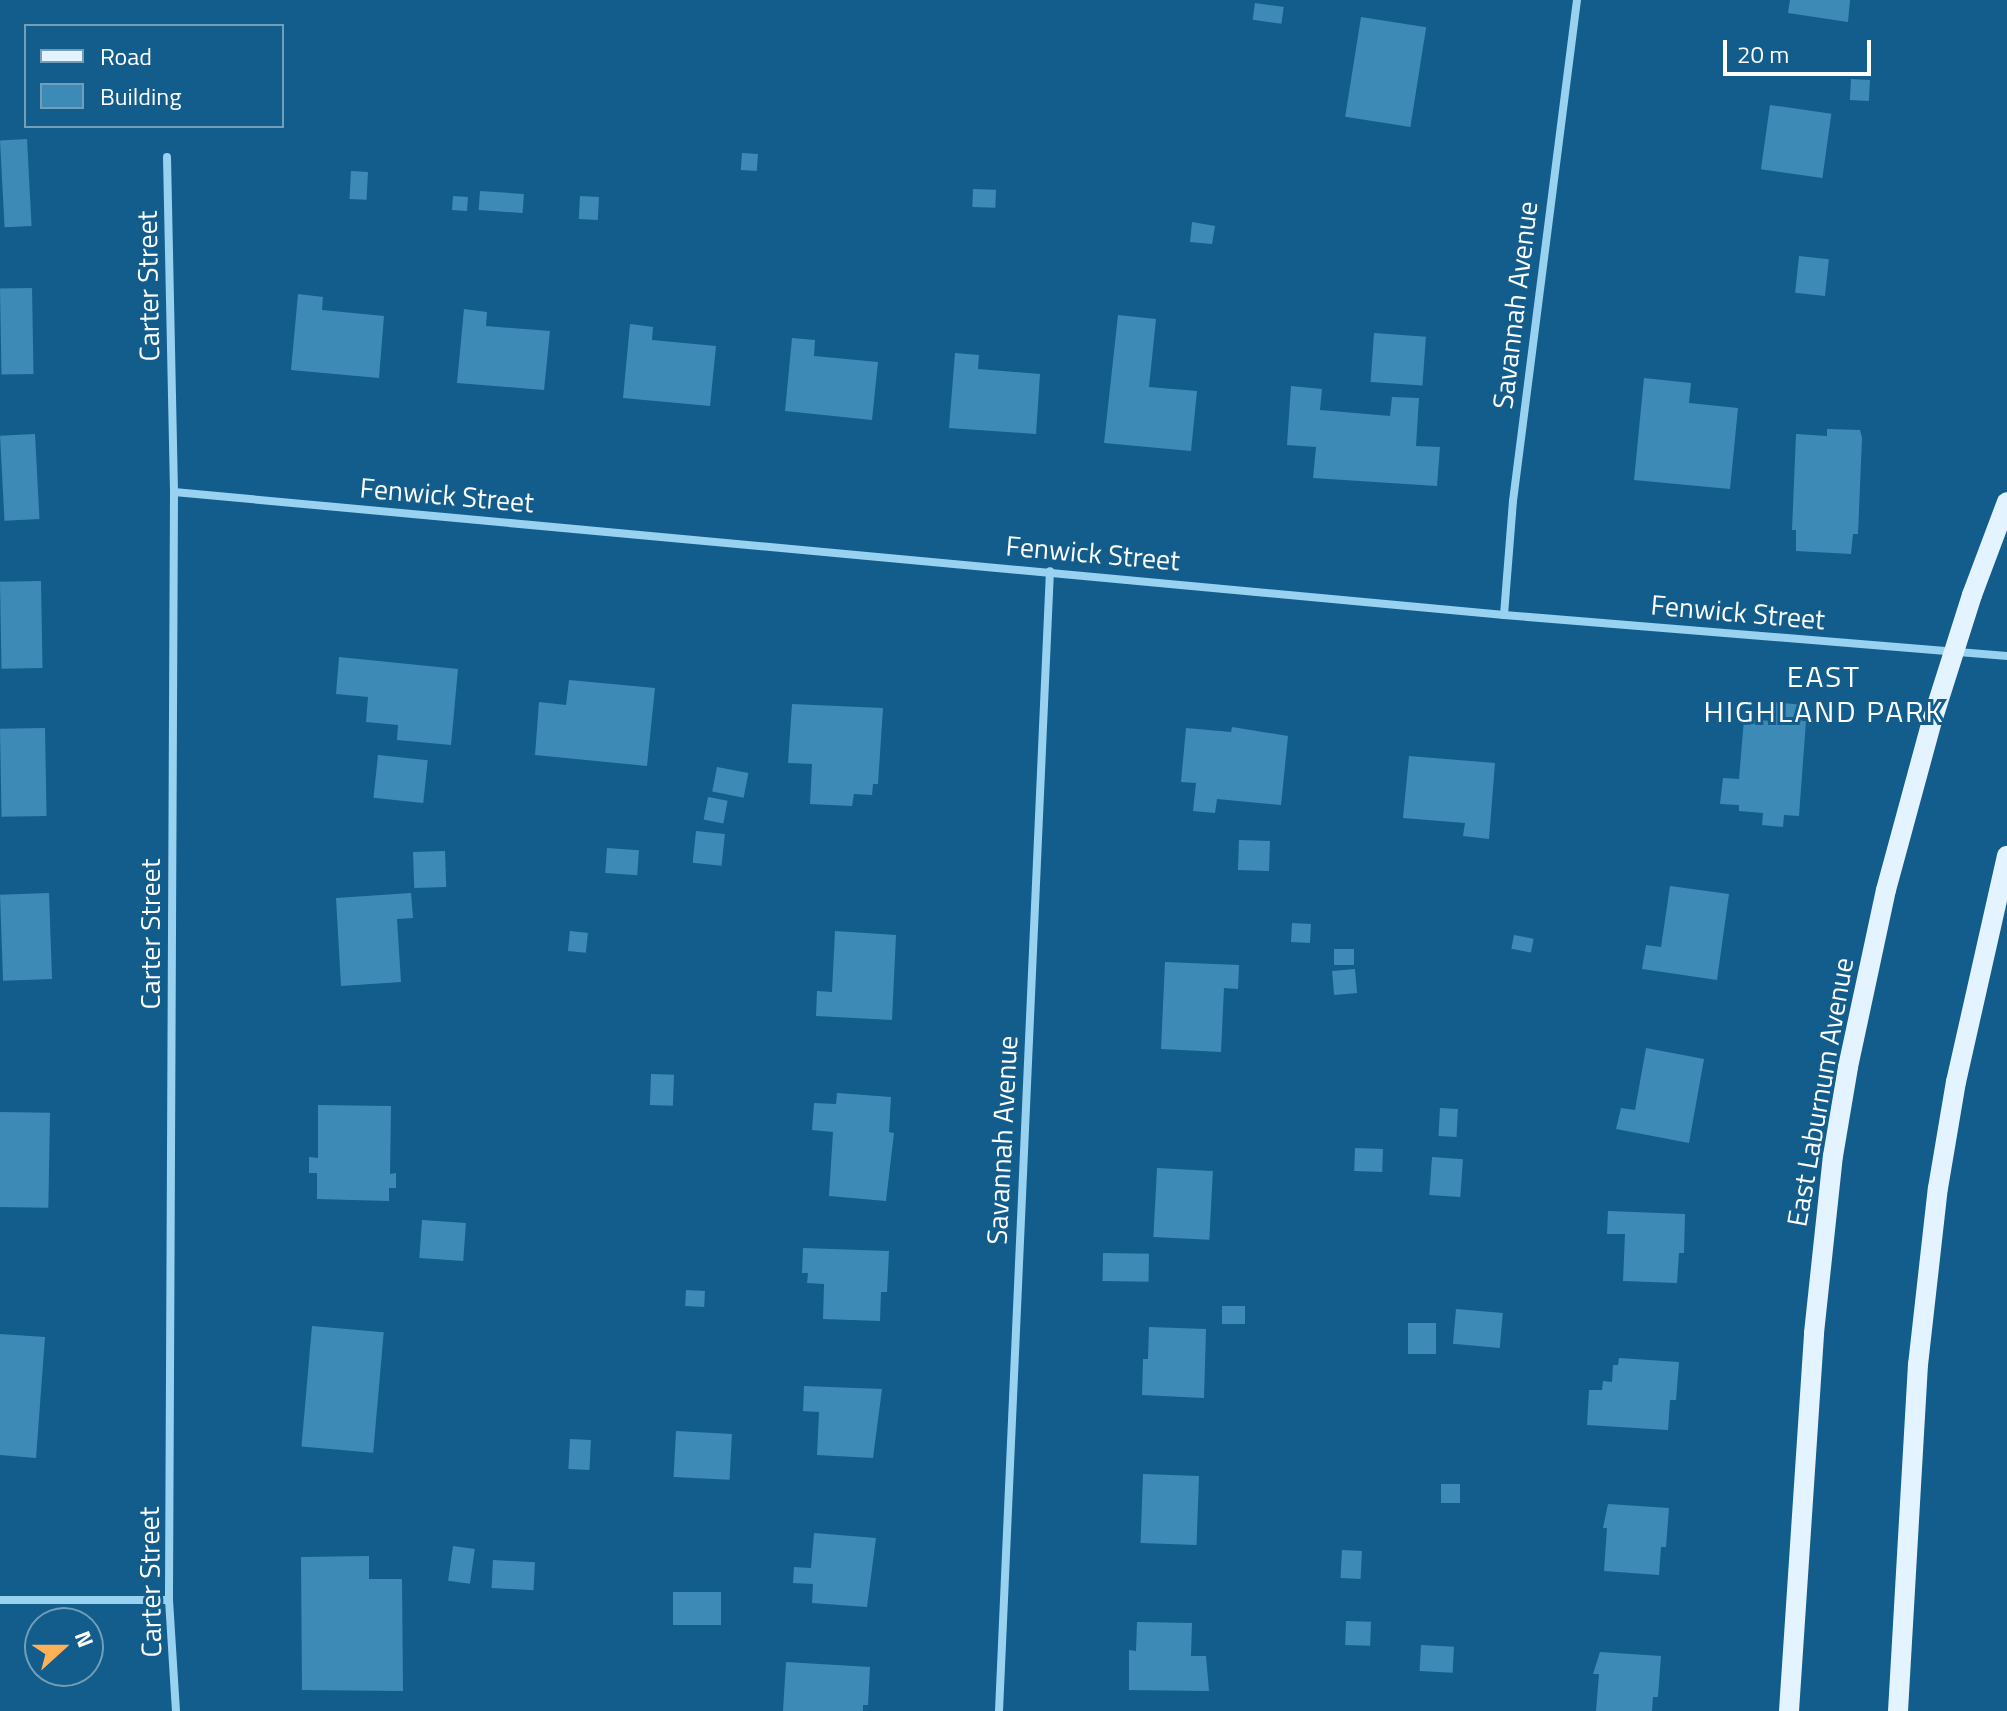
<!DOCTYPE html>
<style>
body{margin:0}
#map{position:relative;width:2007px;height:1711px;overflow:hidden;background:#125d8b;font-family:"Titillium Web",sans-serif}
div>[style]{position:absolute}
.building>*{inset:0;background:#3e8ab7;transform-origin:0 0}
.street>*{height:8px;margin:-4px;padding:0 4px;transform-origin:4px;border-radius:4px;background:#99d1f1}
.primary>*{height:20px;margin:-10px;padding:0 10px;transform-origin:10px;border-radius:10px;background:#e3f3ff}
span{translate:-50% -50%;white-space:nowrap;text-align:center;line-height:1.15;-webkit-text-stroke:6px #125d8b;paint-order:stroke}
.street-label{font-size:28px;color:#fff}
.neighbourhood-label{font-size:30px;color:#fff;letter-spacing:2px}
.legend{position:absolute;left:24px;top:24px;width:260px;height:104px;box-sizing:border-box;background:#125d8b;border:2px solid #719eb9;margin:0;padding:10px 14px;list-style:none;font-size:24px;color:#fff}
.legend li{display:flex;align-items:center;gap:16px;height:40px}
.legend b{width:40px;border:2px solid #719eb9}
.north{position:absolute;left:24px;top:1607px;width:80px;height:80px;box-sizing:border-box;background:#125d8b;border:2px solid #719eb9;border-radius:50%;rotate:69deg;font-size:22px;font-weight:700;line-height:32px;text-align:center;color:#fff}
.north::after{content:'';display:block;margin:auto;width:28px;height:36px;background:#ffb159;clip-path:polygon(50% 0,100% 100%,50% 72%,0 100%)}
.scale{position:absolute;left:1723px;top:40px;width:148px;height:36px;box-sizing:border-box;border:4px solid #fff;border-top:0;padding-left:10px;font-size:24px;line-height:28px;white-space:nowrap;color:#fff;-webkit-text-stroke:6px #125d8b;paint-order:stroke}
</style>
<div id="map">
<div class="building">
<i style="clip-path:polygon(1790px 0,1850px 0,1848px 22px,1788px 13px)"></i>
<i style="left:1255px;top:3px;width:29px;height:17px;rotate:8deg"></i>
<i style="left:1361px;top:17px;width:66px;height:101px;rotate:9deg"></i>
<i style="left:1851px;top:79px;width:19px;height:21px;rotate:3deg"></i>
<i style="left:1770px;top:105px;width:62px;height:65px;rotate:8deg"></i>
<i style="left:27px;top:139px;width:87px;height:27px;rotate:87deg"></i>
<i style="left:742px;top:153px;width:16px;height:17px;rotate:4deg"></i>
<i style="left:351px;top:171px;width:17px;height:28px;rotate:3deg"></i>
<i style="left:973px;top:189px;width:23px;height:18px;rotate:2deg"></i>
<i style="left:480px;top:191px;width:44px;height:19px;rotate:4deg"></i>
<i style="left:453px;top:196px;width:15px;height:14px;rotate:4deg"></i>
<i style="left:580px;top:196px;width:19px;height:23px;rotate:3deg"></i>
<i style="clip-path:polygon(1192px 222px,1215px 226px,1212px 244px,1190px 242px)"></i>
<i style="left:1799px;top:256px;width:30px;height:37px;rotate:6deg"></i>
<i style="left:32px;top:288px;width:86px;height:32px;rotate:89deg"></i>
<i style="clip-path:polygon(298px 294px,323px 297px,322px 310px,384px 316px,379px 378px,291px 370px)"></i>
<i style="clip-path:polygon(464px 309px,487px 312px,486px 326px,550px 331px,544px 390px,457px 383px)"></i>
<i style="clip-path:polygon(1118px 315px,1156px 319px,1149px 387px,1197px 391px,1191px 451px,1104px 443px)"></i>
<i style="clip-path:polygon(630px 324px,653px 327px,652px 340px,716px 346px,710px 406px,623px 398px)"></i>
<i style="left:1374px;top:333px;width:52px;height:49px;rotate:4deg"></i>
<i style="clip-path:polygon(792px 338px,815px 340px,814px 356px,878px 362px,872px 420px,785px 411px)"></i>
<i style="clip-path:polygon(955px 353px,979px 355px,978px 369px,1040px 374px,1036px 434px,949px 428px)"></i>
<i style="clip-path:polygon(1644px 378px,1691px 383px,1689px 403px,1738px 408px,1730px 489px,1634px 480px)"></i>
<i style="clip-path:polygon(1291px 386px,1322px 389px,1320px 410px,1390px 416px,1392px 397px,1419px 398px,1416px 446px,1440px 447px,1437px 486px,1313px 478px,1316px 447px,1287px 445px)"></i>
<i style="clip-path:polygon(1827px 429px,1860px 430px,1862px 438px,1858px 534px,1853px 534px,1851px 554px,1796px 551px,1796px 530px,1792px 530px,1796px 434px,1827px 436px)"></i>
<i style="left:35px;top:434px;width:85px;height:35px;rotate:87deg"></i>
<i style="left:41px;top:581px;width:87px;height:41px;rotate:89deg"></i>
<i style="clip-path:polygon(339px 657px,458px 669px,451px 745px,397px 740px,398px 725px,366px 722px,368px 697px,336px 694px)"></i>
<i style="clip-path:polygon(569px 680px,655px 688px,647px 766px,535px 755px,539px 702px,566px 705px)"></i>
<i style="clip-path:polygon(1773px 702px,1803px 705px,1802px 721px,1806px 721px,1799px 816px,1784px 815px,1783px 827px,1762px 825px,1763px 813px,1739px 811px,1739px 805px,1720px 804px,1723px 778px,1739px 779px,1744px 719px,1771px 721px)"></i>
<i style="clip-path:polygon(792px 704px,883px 708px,878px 784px,873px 784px,872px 795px,854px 794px,852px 806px,810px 804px,812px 764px,788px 763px)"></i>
<i style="clip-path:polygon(1232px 727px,1288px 736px,1281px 805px,1217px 799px,1215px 813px,1193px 811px,1196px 783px,1181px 782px,1186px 728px,1231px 732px)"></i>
<i style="left:45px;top:728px;width:88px;height:45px;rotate:89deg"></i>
<i style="left:378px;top:755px;width:50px;height:43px;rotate:6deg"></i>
<i style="clip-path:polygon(1409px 756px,1495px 763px,1489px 839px,1463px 836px,1465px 823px,1403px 818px)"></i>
<i style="left:717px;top:767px;width:32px;height:25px;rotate:11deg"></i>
<i style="left:708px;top:797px;width:20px;height:23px;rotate:11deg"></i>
<i style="left:696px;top:831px;width:29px;height:32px;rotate:6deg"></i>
<i style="left:1239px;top:840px;width:31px;height:30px;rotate:2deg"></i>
<i style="left:607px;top:848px;width:32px;height:25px;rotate:4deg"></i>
<i style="left:445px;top:851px;width:36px;height:32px;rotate:88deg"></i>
<i style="clip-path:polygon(1670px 886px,1729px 894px,1717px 980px,1642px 969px,1646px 945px,1661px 947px)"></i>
<i style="left:49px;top:893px;width:86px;height:49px;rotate:88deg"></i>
<i style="clip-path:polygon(411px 893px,413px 918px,397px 919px,401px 982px,341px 986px,336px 898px)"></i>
<i style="left:1292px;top:923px;width:19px;height:19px;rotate:3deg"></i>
<i style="left:570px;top:931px;width:18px;height:20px;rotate:6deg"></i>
<i style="clip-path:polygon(835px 931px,896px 935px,892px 1020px,816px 1016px,817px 991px,832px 992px)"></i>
<i style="left:1514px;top:935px;width:20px;height:14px;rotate:11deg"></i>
<i style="left:1334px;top:949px;width:20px;height:16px"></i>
<i style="clip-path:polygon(1165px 962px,1239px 965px,1238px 989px,1224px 988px,1221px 1052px,1161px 1049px)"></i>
<i style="left:1355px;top:969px;width:24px;height:23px;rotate:85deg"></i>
<i style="clip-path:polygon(1646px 1048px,1704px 1059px,1689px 1143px,1616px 1129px,1621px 1108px,1635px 1110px)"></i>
<i style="left:651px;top:1074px;width:23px;height:31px;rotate:2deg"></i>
<i style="clip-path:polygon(837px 1093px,891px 1097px,889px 1132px,894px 1133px,886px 1201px,829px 1196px,833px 1132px,812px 1130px,814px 1103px,836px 1104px)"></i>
<i style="clip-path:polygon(318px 1105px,391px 1106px,390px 1174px,396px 1173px,396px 1188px,389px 1188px,389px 1201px,317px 1199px,317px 1173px,309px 1173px,309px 1157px,318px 1158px)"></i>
<i style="left:1440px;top:1108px;width:18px;height:28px;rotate:3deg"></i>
<i style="left:0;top:1112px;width:50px;height:95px;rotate:1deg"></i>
<i style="left:1355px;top:1148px;width:28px;height:23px;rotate:2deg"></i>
<i style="left:1432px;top:1157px;width:31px;height:38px;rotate:4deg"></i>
<i style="left:1157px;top:1168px;width:56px;height:69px;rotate:3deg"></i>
<i style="clip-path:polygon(1608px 1211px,1685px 1214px,1684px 1253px,1679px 1253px,1677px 1283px,1623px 1281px,1625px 1234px,1607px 1234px)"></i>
<i style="left:422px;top:1220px;width:44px;height:38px;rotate:4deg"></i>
<i style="clip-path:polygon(803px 1248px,889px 1251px,887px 1292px,881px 1292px,880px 1321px,823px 1319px,824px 1284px,807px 1283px,808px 1273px,802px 1273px)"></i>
<i style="left:1103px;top:1253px;width:46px;height:28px;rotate:1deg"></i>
<i style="left:686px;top:1290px;width:19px;height:16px;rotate:3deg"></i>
<i style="left:1222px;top:1306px;width:23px;height:18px"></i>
<i style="left:1456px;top:1309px;width:47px;height:35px;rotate:5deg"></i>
<i style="left:1408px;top:1323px;width:28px;height:31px"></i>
<i style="left:312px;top:1326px;width:72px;height:121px;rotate:5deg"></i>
<i style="clip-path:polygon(1149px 1327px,1206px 1329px,1204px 1398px,1142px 1395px,1143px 1359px,1148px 1359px)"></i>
<i style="clip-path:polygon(0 1334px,45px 1337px,36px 1458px,0 1455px)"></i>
<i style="clip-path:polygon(1619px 1358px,1679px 1362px,1676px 1400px,1670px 1400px,1668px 1430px,1587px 1425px,1589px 1390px,1602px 1390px,1603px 1381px,1612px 1382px,1613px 1365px,1618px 1365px)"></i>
<i style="clip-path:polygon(804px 1386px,882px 1389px,873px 1458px,817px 1455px,819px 1412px,803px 1411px)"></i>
<i style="left:676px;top:1431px;width:56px;height:46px;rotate:3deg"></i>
<i style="left:570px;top:1439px;width:21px;height:30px;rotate:3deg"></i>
<i style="left:1143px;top:1474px;width:56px;height:69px;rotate:2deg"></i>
<i style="left:1441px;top:1484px;width:19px;height:19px"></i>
<i style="clip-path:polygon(1608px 1504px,1669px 1508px,1666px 1547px,1661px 1547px,1659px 1575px,1604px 1571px,1607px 1528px,1603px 1528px)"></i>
<i style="clip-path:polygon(814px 1533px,876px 1538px,867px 1607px,812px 1603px,813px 1584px,793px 1583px,794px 1567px,811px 1568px)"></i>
<i style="left:453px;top:1546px;width:22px;height:35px;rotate:8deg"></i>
<i style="left:1342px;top:1550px;width:20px;height:28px;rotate:3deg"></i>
<i style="clip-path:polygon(369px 1556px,369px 1579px,402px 1579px,403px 1691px,302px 1690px,301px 1557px)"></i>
<i style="left:493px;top:1560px;width:42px;height:28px;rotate:3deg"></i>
<i style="left:673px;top:1592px;width:48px;height:33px"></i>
<i style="left:1346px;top:1621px;width:25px;height:24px;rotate:2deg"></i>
<i style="clip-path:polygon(1137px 1622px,1192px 1623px,1191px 1656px,1206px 1656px,1209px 1691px,1129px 1690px,1129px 1650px,1136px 1651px)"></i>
<i style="left:1421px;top:1645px;width:33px;height:26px;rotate:3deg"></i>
<i style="clip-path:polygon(1600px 1652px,1661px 1656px,1658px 1697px,1653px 1697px,1652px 1711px,1596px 1711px,1599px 1674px,1593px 1674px)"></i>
<i style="clip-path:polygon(786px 1662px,870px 1667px,868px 1705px,863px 1705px,863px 1711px,783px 1711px)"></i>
</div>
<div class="street">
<i style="left:167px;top:157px;width:335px;rotate:88.8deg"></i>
<i style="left:174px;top:492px;width:1108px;rotate:90.26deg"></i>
<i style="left:169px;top:1600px;width:111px;rotate:86.4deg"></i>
<i style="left:174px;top:492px;width:1336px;rotate:5.28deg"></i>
<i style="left:1504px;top:615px;width:505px;rotate:4.66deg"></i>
<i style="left:1504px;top:615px;width:114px;rotate:-85.5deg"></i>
<i style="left:1513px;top:501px;width:505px;rotate:-82.72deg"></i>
<i style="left:0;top:1600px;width:169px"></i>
<i style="left:999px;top:1711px;width:1141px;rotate:-87.44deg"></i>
</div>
<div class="primary">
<i style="left:1789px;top:1711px;width:379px;rotate:-86.2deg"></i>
<i style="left:1814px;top:1333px;width:178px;rotate:-83.9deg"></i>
<i style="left:1833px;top:1156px;width:90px;rotate:-80.4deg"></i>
<i style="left:1848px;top:1067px;width:181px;rotate:-77.9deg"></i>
<i style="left:1886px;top:890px;width:175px;rotate:-74.8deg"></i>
<i style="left:1932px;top:721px;width:132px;rotate:-72.4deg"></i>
<i style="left:1972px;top:595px;width:99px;rotate:-69.4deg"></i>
<i style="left:1898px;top:1711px;width:347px;rotate:-86.7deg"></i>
<i style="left:1918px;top:1365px;width:178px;rotate:-83.6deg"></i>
<i style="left:1938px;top:1188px;width:108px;rotate:-80.4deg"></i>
<i style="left:1956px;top:1082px;width:232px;rotate:-77.3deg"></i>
</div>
<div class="street-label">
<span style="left:148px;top:286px;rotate:-91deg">Carter Street</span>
<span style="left:1515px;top:305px;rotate:-83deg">Savannah Avenue</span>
<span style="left:447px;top:495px;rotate:5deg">Fenwick Street</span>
<span style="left:1093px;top:553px;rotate:5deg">Fenwick Street</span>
<span style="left:1738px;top:612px;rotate:5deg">Fenwick Street</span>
<span style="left:150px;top:934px;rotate:-90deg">Carter Street</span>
<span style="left:1820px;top:1092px;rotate:-80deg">East Laburnum Avenue</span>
<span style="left:1002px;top:1140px;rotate:-87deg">Savannah Avenue</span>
<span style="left:150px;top:1582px;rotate:-91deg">Carter Street</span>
</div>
<div class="neighbourhood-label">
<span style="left:1824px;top:693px">EAST<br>HIGHLAND PARK</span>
</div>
<ul class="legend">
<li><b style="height:10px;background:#e3f3ff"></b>Road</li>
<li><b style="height:22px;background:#3e8ab7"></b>Building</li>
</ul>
<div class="north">N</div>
<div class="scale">20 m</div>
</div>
